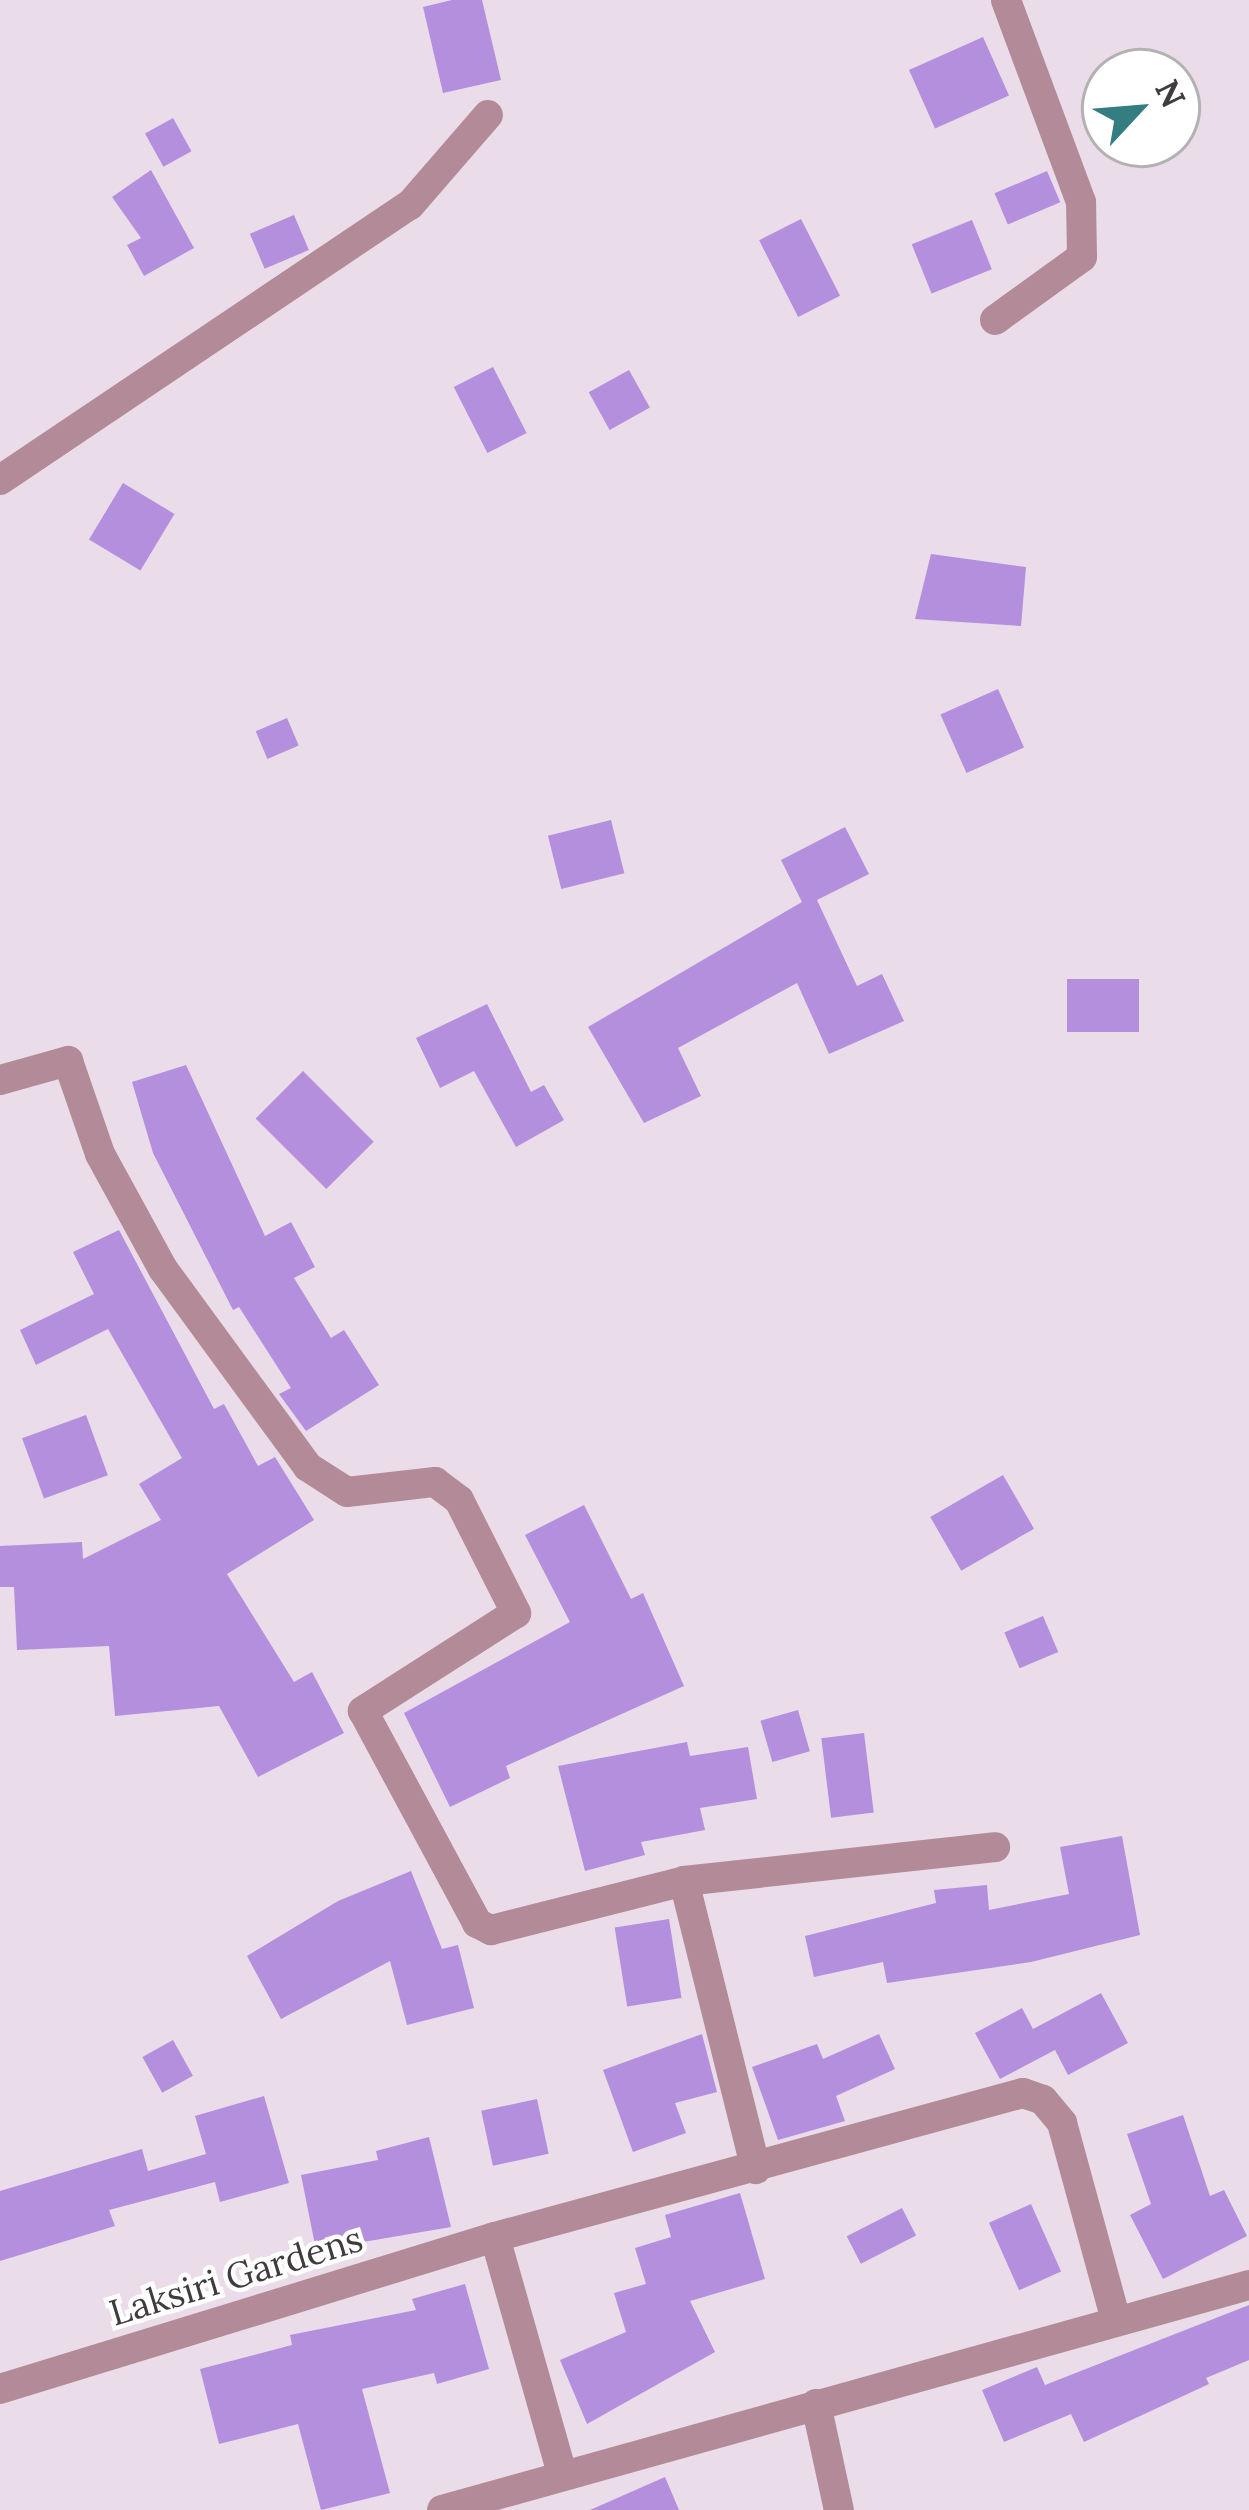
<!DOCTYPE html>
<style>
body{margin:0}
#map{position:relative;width:1249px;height:2510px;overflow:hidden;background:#eadce8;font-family:Lora,serif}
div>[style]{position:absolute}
.building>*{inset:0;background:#b38fde;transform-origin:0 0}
.minor>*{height:30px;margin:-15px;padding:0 15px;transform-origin:15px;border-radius:15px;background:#b38a98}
span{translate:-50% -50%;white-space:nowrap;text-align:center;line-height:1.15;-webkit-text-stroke:9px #fff;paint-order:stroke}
.street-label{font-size:36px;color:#403b3f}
.north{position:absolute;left:1081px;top:48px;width:120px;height:120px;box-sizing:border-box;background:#fff;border:3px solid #b3b1b2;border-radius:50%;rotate:64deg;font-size:33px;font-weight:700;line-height:48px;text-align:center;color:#403b3f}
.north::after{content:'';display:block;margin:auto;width:42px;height:54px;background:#347d81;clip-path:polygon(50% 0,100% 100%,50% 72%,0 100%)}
</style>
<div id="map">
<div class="building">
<i style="clip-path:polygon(452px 0,482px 0,501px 80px,443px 93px,423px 7px)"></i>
<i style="left:983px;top:37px;width:64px;height:81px;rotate:66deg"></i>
<i style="left:173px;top:118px;width:38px;height:32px;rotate:61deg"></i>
<i style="clip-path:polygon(151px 170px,194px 248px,144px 276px,127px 245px,141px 238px,112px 197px)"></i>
<i style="left:1047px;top:171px;width:34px;height:57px;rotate:67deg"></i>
<i style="left:294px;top:215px;width:38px;height:48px;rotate:67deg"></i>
<i style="left:801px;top:219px;width:86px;height:47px;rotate:63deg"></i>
<i style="left:972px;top:220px;width:53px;height:65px;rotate:68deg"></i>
<i style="left:493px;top:367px;width:74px;height:44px;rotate:63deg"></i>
<i style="left:629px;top:370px;width:43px;height:46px;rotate:61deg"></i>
<i style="left:123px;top:483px;width:60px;height:66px;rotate:31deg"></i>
<i style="clip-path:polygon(931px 554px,1026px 567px,1021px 626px,915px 619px)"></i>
<i style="left:998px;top:689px;width:64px;height:63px;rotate:66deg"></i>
<i style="left:287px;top:718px;width:30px;height:34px;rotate:67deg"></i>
<i style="left:611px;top:820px;width:55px;height:65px;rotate:76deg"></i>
<i style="clip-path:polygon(845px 827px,869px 874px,817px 900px,857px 986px,882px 974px,904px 1021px,829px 1054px,797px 983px,678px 1048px,701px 1096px,644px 1123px,588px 1027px,802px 902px,781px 860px)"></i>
<i style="left:1067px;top:979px;width:72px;height:53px"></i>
<i style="clip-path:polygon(487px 1004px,531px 1092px,544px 1085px,564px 1120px,516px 1147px,474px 1071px,440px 1088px,416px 1038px)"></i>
<i style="clip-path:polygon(186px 1065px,265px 1236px,291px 1222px,315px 1267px,294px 1278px,331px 1338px,344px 1330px,379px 1385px,306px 1431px,279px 1394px,291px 1388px,239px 1307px,233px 1310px,153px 1153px,132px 1082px)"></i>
<i style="left:303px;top:1071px;width:100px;height:67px;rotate:45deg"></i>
<i style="clip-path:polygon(119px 1230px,214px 1409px,224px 1404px,258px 1466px,275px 1457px,314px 1520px,227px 1574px,294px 1682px,312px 1672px,344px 1733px,258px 1777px,219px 1706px,115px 1716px,109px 1646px,17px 1650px,14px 1587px,0 1587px,0 1546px,82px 1542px,83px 1559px,161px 1520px,139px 1484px,182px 1458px,108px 1329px,36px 1365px,20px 1330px,94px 1294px,73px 1252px)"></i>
<i style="left:86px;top:1415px;width:64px;height:68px;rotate:70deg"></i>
<i style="left:1003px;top:1475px;width:62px;height:84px;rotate:60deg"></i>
<i style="clip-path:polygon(584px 1505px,631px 1599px,643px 1593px,684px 1686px,506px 1766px,510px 1778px,450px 1807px,404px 1713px,570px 1622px,525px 1535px)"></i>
<i style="left:1043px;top:1616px;width:39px;height:42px;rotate:67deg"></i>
<i style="left:798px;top:1710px;width:43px;height:39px;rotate:74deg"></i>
<i style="left:864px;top:1733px;width:80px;height:43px;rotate:83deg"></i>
<i style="clip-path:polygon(687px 1742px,690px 1756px,748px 1747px,757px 1799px,700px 1808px,705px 1830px,641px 1842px,645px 1855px,585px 1871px,558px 1766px)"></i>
<i style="clip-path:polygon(1122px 1836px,1140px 1935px,1031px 1962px,887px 1983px,883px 1962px,814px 1977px,805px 1936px,936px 1903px,934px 1890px,987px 1885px,989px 1910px,1069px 1894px,1060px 1847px)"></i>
<i style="clip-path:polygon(411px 1871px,442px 1949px,458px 1945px,474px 2008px,407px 2025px,390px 1961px,281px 2019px,247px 1956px,338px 1901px)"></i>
<i style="left:669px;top:1919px;width:80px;height:55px;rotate:81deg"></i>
<i style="clip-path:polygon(1101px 1993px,1128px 2043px,1068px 2075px,1055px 2050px,1000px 2079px,975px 2033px,1022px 2008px,1033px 2029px)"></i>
<i style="clip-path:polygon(702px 2034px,717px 2092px,675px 2103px,686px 2133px,633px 2152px,603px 2070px)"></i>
<i style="clip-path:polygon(879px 2034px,895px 2069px,836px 2096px,845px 2121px,778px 2140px,752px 2067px,817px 2044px,823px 2059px)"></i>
<i style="left:173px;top:2040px;width:41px;height:35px;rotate:61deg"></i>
<i style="clip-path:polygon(264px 2096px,289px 2183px,220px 2202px,215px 2182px,109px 2210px,115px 2226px,0 2261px,0 2191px,142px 2149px,148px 2171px,206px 2154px,195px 2116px)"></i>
<i style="left:537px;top:2099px;width:56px;height:57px;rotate:78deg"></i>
<i style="clip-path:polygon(1183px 2115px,1210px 2196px,1224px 2190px,1247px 2236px,1163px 2279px,1130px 2215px,1151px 2204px,1127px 2134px)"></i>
<i style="clip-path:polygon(429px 2137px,451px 2227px,316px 2250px,301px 2175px,378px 2160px,376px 2151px)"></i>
<i style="clip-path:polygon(740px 2193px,765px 2279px,690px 2301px,715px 2352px,587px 2424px,560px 2360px,626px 2332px,614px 2293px,646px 2284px,635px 2248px,671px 2237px,665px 2215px)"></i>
<i style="left:1031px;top:2204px;width:74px;height:46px;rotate:66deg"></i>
<i style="left:902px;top:2208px;width:31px;height:62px;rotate:63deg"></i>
<i style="clip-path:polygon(465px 2284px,489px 2369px,437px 2384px,434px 2373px,362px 2389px,390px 2493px,321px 2510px,298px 2424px,219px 2444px,200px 2369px,292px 2345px,290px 2335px,416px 2310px,412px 2299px)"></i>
<i style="clip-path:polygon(1249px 2305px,1249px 2360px,1206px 2378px,1209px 2384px,1084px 2442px,1071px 2414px,1004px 2442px,982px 2390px,1037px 2367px,1045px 2385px)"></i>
<i style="clip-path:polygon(665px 2477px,679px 2510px,590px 2510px)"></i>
</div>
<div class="minor">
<i style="left:995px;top:320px;width:107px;rotate:-35.9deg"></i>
<i style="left:1082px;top:257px;width:55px;rotate:-91deg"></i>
<i style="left:1081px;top:202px;width:215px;rotate:-110.4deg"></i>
<i style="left:0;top:480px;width:494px;rotate:-33.9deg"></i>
<i style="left:410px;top:205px;width:119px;rotate:-49.1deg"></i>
<i style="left:0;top:1080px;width:71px;rotate:-15.6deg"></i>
<i style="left:68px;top:1061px;width:98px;rotate:71deg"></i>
<i style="left:100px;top:1154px;width:131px;rotate:61.3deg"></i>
<i style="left:163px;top:1269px;width:245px;rotate:53.8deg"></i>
<i style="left:308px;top:1467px;width:46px;rotate:32.7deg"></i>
<i style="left:347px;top:1492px;width:89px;rotate:-6.5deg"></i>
<i style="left:435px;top:1482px;width:30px;rotate:37deg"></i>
<i style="left:459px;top:1500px;width:127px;rotate:63.2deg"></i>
<i style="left:516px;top:1613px;width:182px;rotate:147.4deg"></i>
<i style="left:363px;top:1711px;width:241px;rotate:61.7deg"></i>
<i style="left:477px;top:1923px;width:16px;rotate:27deg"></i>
<i style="left:491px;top:1930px;width:199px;rotate:-14.2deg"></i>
<i style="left:684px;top:1881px;width:313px;rotate:-6.2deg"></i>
<i style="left:684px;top:1881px;width:297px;rotate:76deg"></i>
<i style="left:495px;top:2237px;width:246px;rotate:74.2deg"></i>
<i style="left:0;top:2389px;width:518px;rotate:-17.07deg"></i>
<i style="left:495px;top:2237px;width:547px;rotate:-15.26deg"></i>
<i style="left:1023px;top:2093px;width:21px;rotate:19deg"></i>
<i style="left:1043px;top:2100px;width:30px;rotate:50deg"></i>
<i style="left:1062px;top:2123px;width:205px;rotate:74.7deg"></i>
<i style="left:816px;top:2404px;width:108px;rotate:77.8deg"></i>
<i style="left:442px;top:2510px;width:838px;rotate:-15.58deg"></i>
</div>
<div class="street-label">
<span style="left:236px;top:2276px;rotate:-17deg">Laksiri Gardens</span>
</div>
<div class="north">N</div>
</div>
